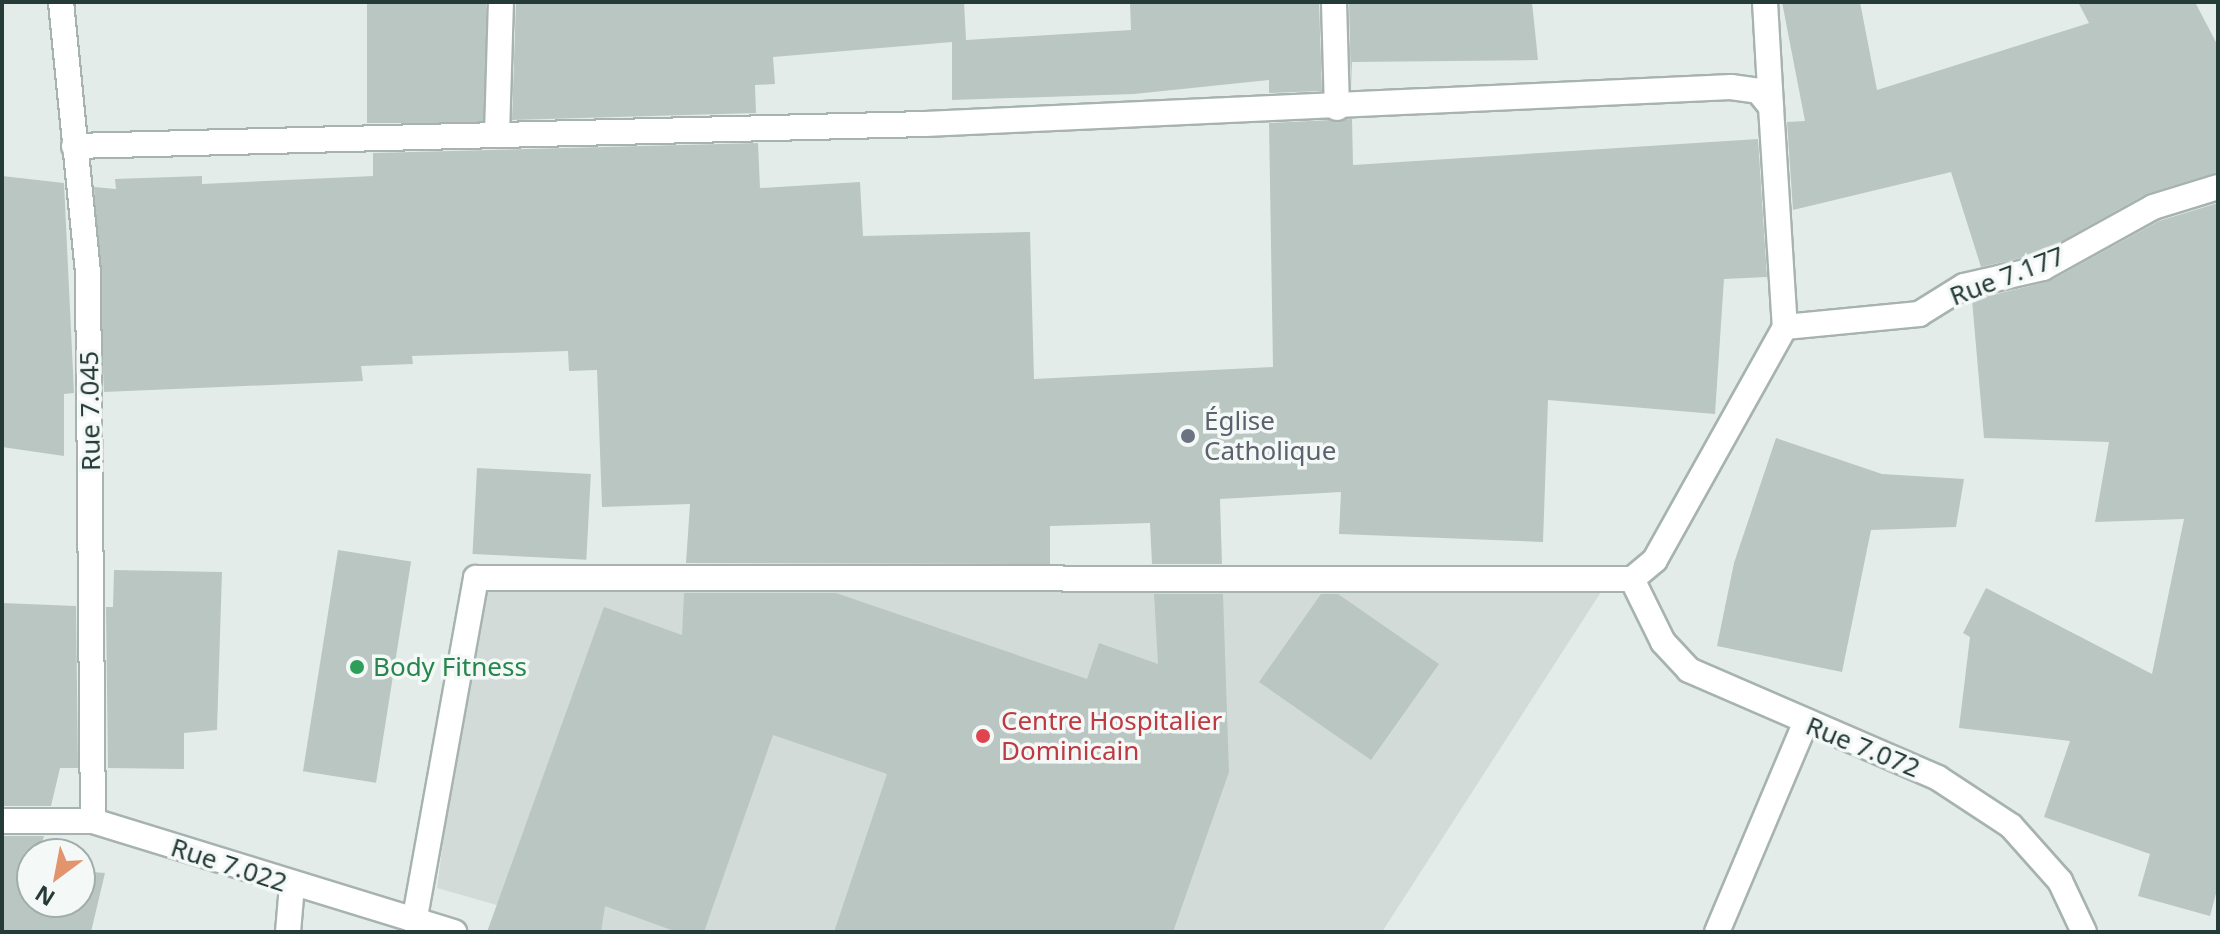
<!DOCTYPE html>
<meta charset="utf-8">
<style>
body{margin:0}
#map{position:relative;width:2220px;height:934px;overflow:hidden;background:#e4ece9;font-family:"Noto Sans",sans-serif}
div>[style]{position:absolute}
.built>*{inset:0;background:#d2dbd8}
.building>*{inset:0;background:#bac6c2;transform-origin:0 0}
.roads{filter:drop-shadow(2px 0 #a7b3b0) drop-shadow(-2px 0 #a7b3b0) drop-shadow(0 2px #a7b3b0) drop-shadow(0 -2px #a7b3b0)}
.minor>*{height:24px;margin:-12px;padding:0 12px;transform-origin:12px;border-radius:12px;background:#fff}
.dots>*{width:22px;height:22px;translate:-50% -50%;box-sizing:border-box;border:4px solid #f4f9f7;border-radius:50%}
span{translate:-50% -50%;white-space:nowrap;text-align:center;line-height:1.15;-webkit-text-stroke:7px #f4f9f7;paint-order:stroke}
.street-label{font-size:26px;color:#253b38}
.worship-label{font-size:26px;color:#5b616d}
.left{translate:0 -50%;text-align:left}
.leisure-label{font-size:26px;color:#27864d}
.health-label{font-size:26px;color:#be3a42}
.frame{position:absolute;inset:0;border:4px solid #253b38;pointer-events:none}
.north{position:absolute;left:16px;top:838px;width:80px;height:80px;box-sizing:border-box;background:#f4f9f7;border:2px solid #a1adab;border-radius:50%;rotate:212deg;font-size:22px;font-weight:700;line-height:32px;text-align:center;color:#253b38}
.north::after{content:'';display:block;margin:auto;width:28px;height:36px;background:#e2956c;clip-path:polygon(50% 0,100% 100%,50% 72%,0 100%)}
</style>
<div id="map">
<div class="built">
<i style="clip-path:polygon(1610px 578px,1382px 932px,591px 932px,437px 888px,477px 584px)"></i>
</div>
<div class="building">
<i style="left:367px;top:2px;width:119px;height:121px"></i>
<i style="clip-path:polygon(516px 2px,964px 2px,966px 40px,1131px 30px,1130px 2px,1319px 2px,1322px 91px,1269px 93px,1269px 80px,1134px 94px,952px 100px,952px 42px,773px 57px,775px 84px,755px 85px,756px 113px,512px 120px)"></i>
<i style="clip-path:polygon(1349px 2px,1532px 2px,1538px 60px,1352px 62px,1351px 89px)"></i>
<i style="clip-path:polygon(1782px 2px,1860px 2px,1877px 90px,2089px 23px,2078px 2px,2195px 2px,2218px 46px,2218px 172px,2146px 194px,2038px 254px,1981px 267px,1951px 172px,1793px 210px,1787px 122px,1805px 121px)"></i>
<i style="clip-path:polygon(1352px 119px,1353px 165px,1758px 139px,1767px 277px,1724px 279px,1715px 414px,1548px 400px,1543px 542px,1339px 534px,1341px 492px,1220px 499px,1222px 564px,1152px 564px,1150px 523px,1050px 526px,1050px 564px,686px 563px,690px 504px,602px 507px,597px 370px,569px 371px,568px 351px,412px 356px,413px 364px,361px 366px,363px 381px,104px 392px,94px 187px,116px 189px,115px 179px,202px 176px,202px 184px,373px 176px,373px 153px,758px 143px,760px 188px,860px 182px,863px 236px,1030px 232px,1034px 379px,1273px 367px,1269px 123px)"></i>
<i style="clip-path:polygon(2px 176px,64px 183px,74px 393px,64px 394px,64px 456px,2px 447px)"></i>
<i style="clip-path:polygon(2218px 203px,2218px 886px,2210px 916px,2138px 896px,2150px 854px,2044px 817px,2070px 741px,1959px 728px,1970px 637px,1963px 633px,1986px 588px,2152px 674px,2184px 519px,2095px 522px,2109px 442px,1984px 438px,1972px 300px,2050px 281px,2159px 221px)"></i>
<i style="clip-path:polygon(1776px 438px,1882px 474px,1964px 479px,1956px 527px,1871px 530px,1842px 672px,1717px 646px,1734px 563px)"></i>
<i style="left:477px;top:468px;width:114px;height:86px;rotate:3deg"></i>
<i style="left:338px;top:550px;width:74px;height:224px;rotate:9deg"></i>
<i style="clip-path:polygon(114px 570px,222px 572px,217px 730px,184px 733px,184px 769px,108px 768px,106px 607px,113px 607px)"></i>
<i style="clip-path:polygon(684px 593px,836px 593px,1087px 679px,1099px 643px,1158px 664px,1154px 594px,1223px 594px,1229px 772px,1173px 932px,834px 932px,887px 774px,773px 735px,704px 932px,677px 932px,605px 906px,601px 932px,487px 932px,604px 607px,682px 635px)"></i>
<i style="clip-path:polygon(1321px 594px,1338px 594px,1439px 664px,1371px 760px,1259px 682px)"></i>
<i style="clip-path:polygon(2px 603px,76px 606px,78px 768px,60px 768px,51px 806px,2px 806px)"></i>
<i style="clip-path:polygon(2px 836px,44px 836px,39px 854px,32px 854px,32px 902px,80px 902px,80px 871px,105px 873px,91px 932px,2px 932px)"></i>
</div>
<div class="roads">
<div class="minor">
<i style="left:61px;top:2px;width:273px;rotate:84.3deg"></i>
<i style="left:88px;top:274px;width:547px;rotate:89.48deg"></i>
<i style="left:1334px;top:2px;width:106px;rotate:88.4deg"></i>
<i style="left:1765px;top:2px;width:105px;rotate:86.7deg"></i>
<i style="left:497px;top:135px;width:133px;rotate:-88.3deg"></i>
<i style="left:74px;top:146px;width:851px;rotate:-1.48deg"></i>
<i style="left:925px;top:124px;width:807px;rotate:-2.63deg"></i>
<i style="left:1731px;top:87px;width:27px;rotate:8deg"></i>
<i style="left:1758px;top:91px;width:21px;rotate:51deg"></i>
<i style="left:1771px;top:107px;width:220px;rotate:86.4deg"></i>
<i style="left:1785px;top:327px;width:267px;rotate:119.2deg"></i>
<i style="left:1655px;top:560px;width:30px;rotate:140deg"></i>
<i style="left:1632px;top:579px;width:1156px;rotate:-179.95deg"></i>
<i style="left:476px;top:578px;width:349px;rotate:100.2deg"></i>
<i style="left:1785px;top:327px;width:135px;rotate:-5.5deg"></i>
<i style="left:1919px;top:314px;width:53px;rotate:-31.9deg"></i>
<i style="left:1964px;top:286px;width:81px;rotate:-12.8deg"></i>
<i style="left:2043px;top:268px;width:126px;rotate:-29deg"></i>
<i style="left:2153px;top:207px;width:68px;rotate:-17.1deg"></i>
<i style="left:1632px;top:579px;width:70px;rotate:63.8deg"></i>
<i style="left:1663px;top:642px;width:38px;rotate:47deg"></i>
<i style="left:1689px;top:670px;width:271px;rotate:23.4deg"></i>
<i style="left:1938px;top:778px;width:87px;rotate:33.3deg"></i>
<i style="left:2011px;top:826px;width:74px;rotate:48.3deg"></i>
<i style="left:2060px;top:881px;width:56px;rotate:64.8deg"></i>
<i style="left:2px;top:821px;width:91px"></i>
<i style="left:93px;top:821px;width:378px;rotate:17.1deg"></i>
<i style="left:288px;top:932px;width:47px;rotate:-85.1deg"></i>
<i style="left:1717px;top:932px;width:226px;rotate:-67.1deg"></i>
</div>
</div>
<div class="dots">
<i style="left:1188px;top:436px;background:#6b7280"></i>
<i style="left:357px;top:667px;background:#2e9e5b"></i>
<i style="left:983px;top:736px;background:#e0444e"></i>
</div>
<div class="street-label">
<span style="left:2007px;top:276px;rotate:-21deg">Rue 7.177</span>
<span style="left:90px;top:411px;rotate:-91deg">Rue 7.045</span>
<span style="left:1863px;top:747px;rotate:22deg">Rue 7.072</span>
<span style="left:229px;top:865px;rotate:18deg">Rue 7.022</span>
</div>
<div class="worship-label">
<span class="left" style="left:1204px;top:436px">Église<br>Catholique</span>
</div>
<div class="leisure-label">
<span class="left" style="left:373px;top:667px">Body Fitness</span>
</div>
<div class="health-label">
<span class="left" style="left:1001px;top:736px">Centre Hospitalier<br>Dominicain</span>
</div>
<div class="frame"></div>
<div class="north">N</div>
</div>
